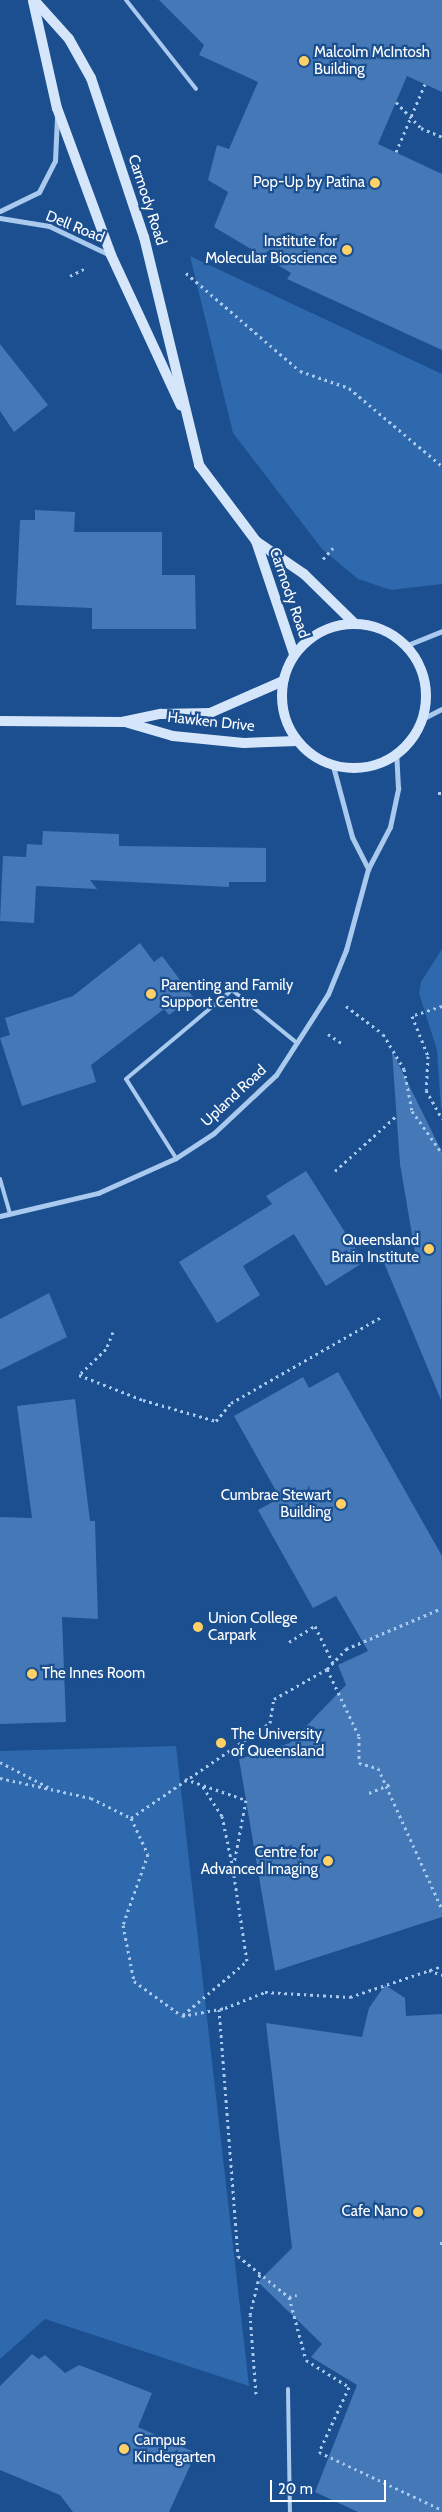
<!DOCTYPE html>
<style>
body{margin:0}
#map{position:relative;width:442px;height:2512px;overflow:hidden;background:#1b4f8f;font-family:Cabin,sans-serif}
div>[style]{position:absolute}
.green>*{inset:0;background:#2e69ad}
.building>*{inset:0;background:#4478b7}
.path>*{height:3px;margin-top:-1.5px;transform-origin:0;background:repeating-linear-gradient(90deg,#a9c9ee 0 2.5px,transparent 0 6.5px)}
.lane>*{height:4px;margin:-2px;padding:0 2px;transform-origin:2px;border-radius:2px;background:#a9c9ee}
.street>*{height:5px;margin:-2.5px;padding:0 2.5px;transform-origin:2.5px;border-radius:2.5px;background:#a9c9ee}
.secondary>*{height:10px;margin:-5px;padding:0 5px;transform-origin:5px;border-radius:5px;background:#d6e6fa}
.secondary>.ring{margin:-5px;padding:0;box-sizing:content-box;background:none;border:10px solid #d6e6fa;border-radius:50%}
.path-bridge>*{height:3px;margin-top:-1.5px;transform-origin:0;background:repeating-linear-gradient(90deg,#a9c9ee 0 2.5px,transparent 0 6.5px)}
.dots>*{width:14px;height:14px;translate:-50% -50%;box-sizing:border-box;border:2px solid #1b4f8f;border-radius:50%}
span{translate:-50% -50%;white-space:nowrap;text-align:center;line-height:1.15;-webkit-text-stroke:4.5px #1b4f8f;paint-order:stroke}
.poi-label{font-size:15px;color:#fff}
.left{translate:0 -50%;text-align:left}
.right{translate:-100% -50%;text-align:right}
.street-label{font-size:15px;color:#fff}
.scale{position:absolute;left:270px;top:2480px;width:116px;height:22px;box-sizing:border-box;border:2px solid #fff;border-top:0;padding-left:6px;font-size:15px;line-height:18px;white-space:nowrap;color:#fff;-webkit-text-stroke:4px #1b4f8f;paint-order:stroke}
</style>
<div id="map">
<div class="green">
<i style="clip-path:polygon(190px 256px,442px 374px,442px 584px,391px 590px,358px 579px,322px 549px,233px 433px)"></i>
<i style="clip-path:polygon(442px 949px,442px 1108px,441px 1108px,437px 1050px,419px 993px,421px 982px)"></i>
<i style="clip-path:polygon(176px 1746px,249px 2386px,45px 2319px,0 2359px,0 1751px)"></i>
</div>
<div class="building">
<i style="clip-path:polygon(159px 0,442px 0,442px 92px,407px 76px,378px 144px,442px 174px,442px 350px,287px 279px,291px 273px,214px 227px,228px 192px,208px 180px,217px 145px,229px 149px,258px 82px,199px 55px,204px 45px)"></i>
<i style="clip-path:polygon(0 344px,48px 405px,14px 432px,0 411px)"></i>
<i style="clip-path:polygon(35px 510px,75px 512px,74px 532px,162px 532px,162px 575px,195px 575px,196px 629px,92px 629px,92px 608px,16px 605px,20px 520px,35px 520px)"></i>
<i style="clip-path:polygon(43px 831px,119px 834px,119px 846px,266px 848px,266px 882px,229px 882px,229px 887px,90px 880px,97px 889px,36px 886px,34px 923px,0 921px,3px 856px,26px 857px,27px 844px,42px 845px)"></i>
<i style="clip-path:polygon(140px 943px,154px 962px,162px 956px,193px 997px,169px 1015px,164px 1009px,91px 1065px,96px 1082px,22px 1106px,0 1038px,10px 1035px,5px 1018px,73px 996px)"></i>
<i style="clip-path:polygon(392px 1051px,442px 1152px,441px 1400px,380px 1253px,415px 1252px,400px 1164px)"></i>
<i style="clip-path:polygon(306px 1171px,364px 1262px,326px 1286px,294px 1234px,243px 1266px,260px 1295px,217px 1323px,179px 1262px,272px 1204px,266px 1196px)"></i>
<i style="clip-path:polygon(49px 1293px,67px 1337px,0 1370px,0 1319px)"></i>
<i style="clip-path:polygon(338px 1372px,442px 1556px,442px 1917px,275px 1971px,239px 1759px,290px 1743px,346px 1685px,338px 1665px,368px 1651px,336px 1596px,313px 1608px,258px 1510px,280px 1498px,234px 1416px,303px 1377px,309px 1388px)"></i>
<i style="clip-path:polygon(75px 1399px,90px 1521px,95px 1521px,98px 1619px,62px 1617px,66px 1722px,0 1724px,0 1517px,32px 1518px,17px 1406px)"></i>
<i style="clip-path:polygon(385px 1985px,405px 1998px,406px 2016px,442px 2014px,442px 2512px,358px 2512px,315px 2492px,357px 2385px,311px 2357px,322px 2344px,258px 2282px,292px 2248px,266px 2023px,362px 2037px,369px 2008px)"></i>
<i style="clip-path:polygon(32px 2354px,39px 2359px,45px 2355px,65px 2373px,79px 2365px,152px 2393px,138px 2427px,196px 2453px,169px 2512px,73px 2512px,60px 2495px,0 2470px,0 2386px)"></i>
</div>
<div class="path">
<i style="left:396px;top:102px;width:36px;rotate:46deg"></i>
<i style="left:421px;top:128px;width:23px;rotate:23deg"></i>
<i style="left:396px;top:152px;width:74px;rotate:-66.9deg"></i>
<i style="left:186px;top:273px;width:150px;rotate:40.7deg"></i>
<i style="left:300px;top:371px;width:52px;rotate:19.1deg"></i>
<i style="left:349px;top:388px;width:121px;rotate:40deg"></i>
<i style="left:70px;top:276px;width:16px;rotate:-27deg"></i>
<i style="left:323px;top:559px;width:15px;rotate:-48deg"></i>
<i style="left:438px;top:793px;width:4px"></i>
<i style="left:346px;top:1006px;width:46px;rotate:37.1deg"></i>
<i style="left:383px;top:1034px;width:41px;rotate:59deg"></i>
<i style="left:404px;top:1069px;width:43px;rotate:79.2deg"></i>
<i style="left:412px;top:1111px;width:52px;rotate:54.5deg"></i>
<i style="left:442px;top:1006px;width:32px;rotate:162deg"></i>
<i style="left:412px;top:1016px;width:43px;rotate:68.2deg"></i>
<i style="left:428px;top:1056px;width:34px;rotate:93deg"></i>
<i style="left:426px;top:1090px;width:33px;rotate:61deg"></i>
<i style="left:328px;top:1034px;width:18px;rotate:34deg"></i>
<i style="left:335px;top:1171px;width:81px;rotate:-42deg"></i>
<i style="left:113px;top:1332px;width:18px;rotate:112deg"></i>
<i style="left:106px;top:1349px;width:37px;rotate:136deg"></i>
<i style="left:79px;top:1375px;width:69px;rotate:21.3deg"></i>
<i style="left:143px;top:1400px;width:76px;rotate:16deg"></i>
<i style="left:216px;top:1421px;width:23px;rotate:-50deg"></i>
<i style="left:231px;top:1403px;width:175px;rotate:-29.8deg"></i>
<i style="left:289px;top:1642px;width:31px;rotate:-32deg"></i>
<i style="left:315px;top:1626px;width:41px;rotate:64.1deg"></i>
<i style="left:327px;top:1669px;width:74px;rotate:64.5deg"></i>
<i style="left:359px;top:1736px;width:27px;rotate:90deg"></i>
<i style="left:359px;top:1763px;width:20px;rotate:15deg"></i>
<i style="left:378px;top:1768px;width:155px;rotate:65.6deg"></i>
<i style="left:0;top:1762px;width:56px;rotate:27.5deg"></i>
<i style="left:0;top:1778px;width:93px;rotate:12.4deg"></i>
<i style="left:91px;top:1798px;width:45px;rotate:26.6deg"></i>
<i style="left:131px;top:1818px;width:40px;rotate:65deg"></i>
<i style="left:148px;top:1854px;width:75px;rotate:109.4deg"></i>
<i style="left:123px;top:1925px;width:57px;rotate:78.9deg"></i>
<i style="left:134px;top:1981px;width:59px;rotate:36.1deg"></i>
<i style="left:182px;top:2016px;width:44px;rotate:-10.5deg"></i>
<i style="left:225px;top:2008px;width:43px;rotate:-21.8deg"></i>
<i style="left:265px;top:1992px;width:85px;rotate:3.4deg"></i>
<i style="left:350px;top:1997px;width:97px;rotate:-18.6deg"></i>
<i style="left:185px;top:1779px;width:65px;rotate:19deg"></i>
<i style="left:246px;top:1800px;width:70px;rotate:100.7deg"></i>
<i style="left:233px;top:1869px;width:54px;rotate:-101.7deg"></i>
<i style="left:222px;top:1816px;width:37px;rotate:-123deg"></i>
<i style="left:131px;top:1818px;width:168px;rotate:-34.4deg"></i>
<i style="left:270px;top:1723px;width:24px;rotate:-81deg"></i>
<i style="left:274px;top:1699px;width:61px;rotate:-29.5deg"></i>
<i style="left:327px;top:1669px;width:28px;rotate:-46deg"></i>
<i style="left:346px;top:1649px;width:104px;rotate:-23.1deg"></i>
<i style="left:429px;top:1970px;width:14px;rotate:21deg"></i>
<i style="left:219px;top:2009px;width:248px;rotate:85.6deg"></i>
<i style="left:238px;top:2256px;width:65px;rotate:38.8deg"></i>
<i style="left:289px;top:2297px;width:65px;rotate:74.9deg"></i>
<i style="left:306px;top:2360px;width:51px;rotate:32.1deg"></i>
<i style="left:349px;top:2387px;width:72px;rotate:114.8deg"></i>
<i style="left:319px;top:2452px;width:136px;rotate:25.2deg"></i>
<i style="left:183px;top:2015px;width:84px;rotate:-40.2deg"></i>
<i style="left:247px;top:1961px;width:92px;rotate:-98.7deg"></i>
<i style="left:440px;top:2243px;width:2px"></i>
<i style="left:289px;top:2297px;width:8px;rotate:-14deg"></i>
<i style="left:256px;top:2394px;width:79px;rotate:-94.3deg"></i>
<i style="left:250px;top:2315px;width:43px;rotate:-76.6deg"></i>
</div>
<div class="lane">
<i style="left:126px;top:0;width:113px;rotate:51.8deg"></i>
<i style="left:176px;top:1158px;width:93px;rotate:-122.3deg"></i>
<i style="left:126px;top:1079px;width:138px;rotate:-40deg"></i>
<i style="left:232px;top:990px;width:84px;rotate:39.2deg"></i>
<i style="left:0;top:1179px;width:37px;rotate:74deg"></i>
<i style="left:288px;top:2389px;width:123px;rotate:89.1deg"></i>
</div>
<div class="street">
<i style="left:0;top:211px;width:43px;rotate:-26deg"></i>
<i style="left:39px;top:192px;width:35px;rotate:-63deg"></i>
<i style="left:55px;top:161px;width:44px;rotate:-87.4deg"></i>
<i style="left:0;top:218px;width:50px;rotate:9.3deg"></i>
<i style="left:49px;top:226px;width:68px;rotate:25.4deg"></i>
<i style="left:405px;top:646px;width:40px;rotate:-22deg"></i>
<i style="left:422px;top:719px;width:22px;rotate:-27deg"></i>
<i style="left:333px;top:766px;width:73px;rotate:75deg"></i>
<i style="left:352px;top:837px;width:36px;rotate:63deg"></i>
<i style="left:0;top:1216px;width:101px;rotate:-13.2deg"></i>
<i style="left:98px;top:1193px;width:85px;rotate:-24.2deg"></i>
<i style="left:176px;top:1158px;width:45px;rotate:-33.3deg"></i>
<i style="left:214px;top:1133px;width:85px;rotate:-43.1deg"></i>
<i style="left:276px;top:1075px;width:96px;rotate:-57.3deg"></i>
<i style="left:328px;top:994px;width:48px;rotate:-67.8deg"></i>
<i style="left:346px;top:950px;width:84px;rotate:-74.8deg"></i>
<i style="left:368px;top:869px;width:47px;rotate:-62.4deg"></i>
<i style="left:390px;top:827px;width:40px;rotate:-78deg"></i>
<i style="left:398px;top:788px;width:33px;rotate:-93deg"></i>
</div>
<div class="secondary">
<i style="left:34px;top:0;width:52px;rotate:48.1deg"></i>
<i style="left:69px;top:39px;width:45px;rotate:60.6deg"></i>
<i style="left:91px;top:78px;width:168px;rotate:71.6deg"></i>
<i style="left:144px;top:237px;width:235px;rotate:76.4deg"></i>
<i style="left:199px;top:465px;width:95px;rotate:53.1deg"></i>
<i style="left:256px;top:541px;width:58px;rotate:34.5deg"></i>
<i style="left:304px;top:574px;width:71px;rotate:44.4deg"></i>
<i style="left:33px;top:1px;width:110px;rotate:77.4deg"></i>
<i style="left:57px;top:108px;width:157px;rotate:69.8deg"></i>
<i style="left:111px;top:255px;width:166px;rotate:65.1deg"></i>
<i style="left:256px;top:541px;width:119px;rotate:71.4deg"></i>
<i class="ring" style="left:282px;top:624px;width:134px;height:134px"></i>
<i style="left:0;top:721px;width:122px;rotate:0.5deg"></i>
<i style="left:122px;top:722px;width:40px;rotate:-12deg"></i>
<i style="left:161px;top:714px;width:49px;rotate:-1.2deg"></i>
<i style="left:210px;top:713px;width:80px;rotate:-23.7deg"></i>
<i style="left:125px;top:722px;width:50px;rotate:16.3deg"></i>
<i style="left:173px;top:736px;width:71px;rotate:5.6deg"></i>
<i style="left:244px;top:743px;width:53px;rotate:-2.2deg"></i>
</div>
<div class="path-bridge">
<i style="left:369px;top:1793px;width:23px;rotate:-23deg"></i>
</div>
<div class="dots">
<i style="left:304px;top:61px;background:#ffd166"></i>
<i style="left:375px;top:183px;background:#ffd166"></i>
<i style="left:347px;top:250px;background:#ffd166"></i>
<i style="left:151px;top:994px;background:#ffd166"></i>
<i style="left:429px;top:1249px;background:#ffd166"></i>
<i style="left:341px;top:1504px;background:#ffd166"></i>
<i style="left:198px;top:1627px;background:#ffd166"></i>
<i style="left:32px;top:1674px;background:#ffd166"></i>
<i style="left:221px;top:1743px;background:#ffd166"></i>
<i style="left:328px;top:1861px;background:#ffd166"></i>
<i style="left:418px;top:2212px;background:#ffd166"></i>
<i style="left:124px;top:2449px;background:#ffd166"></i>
</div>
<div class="poi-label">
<span class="left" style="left:314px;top:61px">Malcolm McIntosh<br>Building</span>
<span class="right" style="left:365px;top:183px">Pop-Up by Patina</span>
<span class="right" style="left:337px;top:250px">Institute for<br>Molecular Bioscience</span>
<span class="left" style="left:161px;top:994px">Parenting and Family<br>Support Centre</span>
<span class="right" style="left:419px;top:1249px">Queensland<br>Brain Institute</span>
<span class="right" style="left:331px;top:1504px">Cumbrae Stewart<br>Building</span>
<span class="left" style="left:208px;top:1627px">Union College<br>Carpark</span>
<span class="left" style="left:42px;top:1674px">The Innes Room</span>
<span class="left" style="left:231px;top:1743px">The University<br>of Queensland</span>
<span class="right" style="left:318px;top:1861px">Centre for<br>Advanced Imaging</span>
<span class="right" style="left:408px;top:2212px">Cafe Nano</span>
<span class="left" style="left:134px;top:2449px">Campus<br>Kindergarten</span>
</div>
<div class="street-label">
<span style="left:147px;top:200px;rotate:72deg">Carmody Road</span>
<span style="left:75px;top:227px;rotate:22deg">Dell Road</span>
<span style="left:289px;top:593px;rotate:71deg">Carmody Road</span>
<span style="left:211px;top:722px;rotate:6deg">Hawken Drive</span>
<span style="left:234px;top:1096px;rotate:-43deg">Upland Road</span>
</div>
<div class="scale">20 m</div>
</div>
